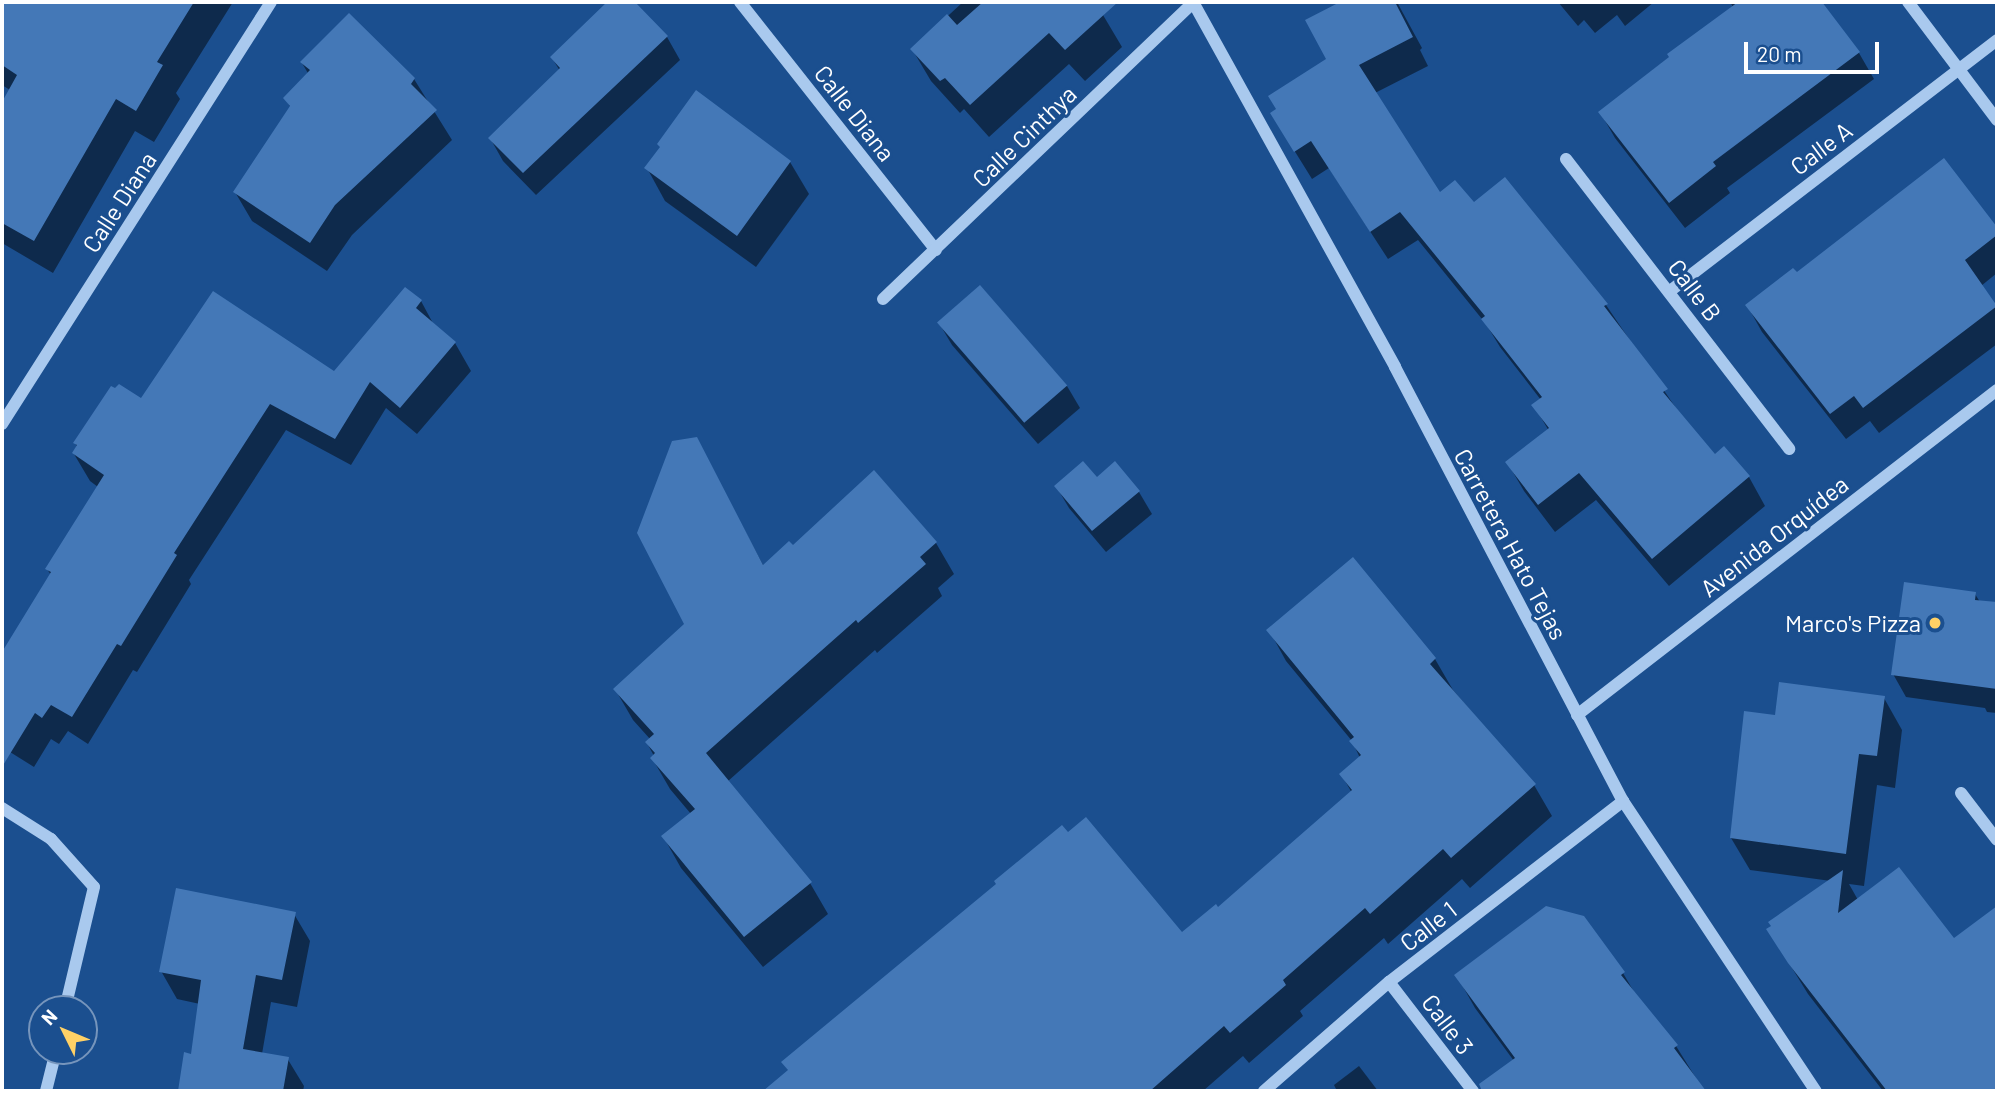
<!DOCTYPE html>
<meta charset="utf-8">
<style>
body{margin:0}
#map{position:relative;width:1999px;height:1093px;overflow:hidden;background:#1b4f8f;font-family:Barlow,sans-serif}
div>[style]{position:absolute}
.shadow>*{inset:0;background:#0007}
.building>*{inset:0;background:#4478b7;transform-origin:0 0}
.minor>*{height:12px;margin:-6px;padding:0 6px;transform-origin:6px;border-radius:6px;background:#a9c9ee}
.dots>*{width:19px;height:19px;translate:-50% -50%;box-sizing:border-box;border:4px solid #1b4f8f;border-radius:50%}
span{translate:-50% -50%;white-space:nowrap;text-align:center;line-height:1.15;-webkit-text-stroke:6px #1b4f8f;paint-order:stroke}
.street-label{font-size:24px;color:#fff}
.poi-label{font-size:24px;color:#fff}
.right{translate:-100% -50%;text-align:right}
.frame{position:absolute;inset:0;border:4px solid #fff;pointer-events:none}
.north{position:absolute;left:28px;top:995px;width:70px;height:70px;box-sizing:border-box;background:#1b4f8f;border:2px solid #7695bc;border-radius:50%;rotate:313deg;font-size:19px;font-weight:700;line-height:28px;text-align:center;color:#fff}
.north::after{content:'';display:block;margin:auto;width:24px;height:32px;background:#ffd166;clip-path:polygon(50% 0,100% 100%,50% 72%,0 100%)}
.scale{position:absolute;left:1744px;top:42px;width:135px;height:32px;box-sizing:border-box;border:4px solid #fff;border-top:0;padding-left:9px;font-size:21px;line-height:24px;white-space:nowrap;color:#fff;-webkit-text-stroke:5px #1b4f8f;paint-order:stroke}
</style>
<div id="map">
<div class="shadow">
<i style="clip-path:polygon(2px 2px,21px 2px,29px 6px,32px 2px,98px 2px,106px 7px,109px 2px,233px 2px,176px 93px,180px 99px,154px 142px,135px 131px,53px 273px,2px 243px,2px 105px,10px 90px,2px 85px)"></i>
<i style="clip-path:polygon(610px 2px,633px 2px,667px 37px,680px 60px,536px 195px,503px 161px,490px 138px,560px 71px,552px 58px)"></i>
<i style="clip-path:polygon(963px 2px,1091px 2px,1103px 15px,1122px 47px,1085px 81px,1069px 64px,989px 137px,964px 109px,960px 113px,931px 81px,912px 49px)"></i>
<i style="clip-path:polygon(1342px 2px,1397px 2px,1422px 48px,1420px 50px,1428px 66px,1375px 93px,1439px 195px,1474px 205px,1606px 305px,1682px 417px,1715px 457px,1724px 449px,1749px 477px,1765px 506px,1669px 586px,1596px 500px,1555px 532px,1524px 491px,1507px 462px,1549px 431px,1534px 406px,1541px 400px,1500px 347px,1486px 324px,1418px 240px,1388px 259px,1329px 168px,1312px 179px,1289px 142px,1329px 60px,1308px 20px)"></i>
<i style="clip-path:polygon(1558px 2px,1654px 2px,1625px 26px,1617px 15px,1595px 33px,1584px 20px,1578px 26px)"></i>
<i style="clip-path:polygon(1730px 2px,1819px 2px,1859px 53px,1874px 79px,1727px 188px,1730px 193px,1685px 228px,1615px 138px,1600px 112px,1733px 7px)"></i>
<i style="clip-path:polygon(349px 15px,414px 79px,452px 140px,352px 235px,327px 271px,252px 221px,235px 192px,291px 108px,285px 98px,309px 75px,302px 63px)"></i>
<i style="clip-path:polygon(1944px 161px,1997px 230px,1997px 273px,1981px 286px,1997px 308px,1997px 344px,1879px 433px,1870px 421px,1846px 439px,1762px 332px,1747px 305px,1796px 274px)"></i>
<i style="clip-path:polygon(790px 162px,809px 194px,756px 267px,665px 201px,647px 168px)"></i>
<i style="clip-path:polygon(421px 301px,435px 327px,455px 343px,471px 371px,417px 434px,386px 408px,351px 465px,286px 430px,189px 580px,191px 584px,137px 672px,133px 670px,88px 744px,68px 731px,59px 744px,51px 739px,34px 767px,2px 747px,2px 656px,51px 575px,47px 569px,98px 487px,90px 481px,74px 454px,78px 448px,75px 443px,141px 400px,334px 373px)"></i>
<i style="clip-path:polygon(939px 323px,1067px 386px,1080px 408px,1038px 444px,952px 345px)"></i>
<i style="clip-path:polygon(696px 439px,764px 567px,792px 548px,936px 543px,954px 574px,938px 588px,942px 596px,877px 653px,875px 650px,727px 782px,810px 883px,828px 914px,763px 967px,681px 868px,663px 836px,691px 814px,670px 789px,652px 758px,654px 756px,647px 743px,650px 739px,633px 720px,615px 689px,686px 625px)"></i>
<i style="clip-path:polygon(1097px 480px,1139px 492px,1152px 514px,1106px 552px,1069px 508px,1056px 486px)"></i>
<i style="clip-path:polygon(1353px 560px,1435px 659px,1453px 690px,1534px 785px,1552px 816px,1470px 888px,1462px 879px,1388px 944px,1384px 938px,1300px 1011px,1303px 1016px,1249px 1063px,1243px 1056px,1203px 1091px,778px 1091px,774px 1084px,789px 1071px,783px 1062px,1182px 935px,1218px 909px,1352px 793px,1341px 774px,1360px 758px,1352px 741px,1286px 661px,1269px 630px)"></i>
<i style="clip-path:polygon(1975px 594px,1980px 602px,1997px 604px,1997px 713px,1987px 712px,1985px 708px,1906px 697px,1893px 674px)"></i>
<i style="clip-path:polygon(1884px 698px,1902px 730px,1895px 788px,1877px 785px,1864px 886px,1849px 884px,1858px 900px,1954px 941px,1985px 917px,1997px 933px,1997px 1091px,1883px 1091px,1808px 994px,1768px 929px,1831px 881px,1750px 870px,1731px 838px,1776px 717px)"></i>
<i style="clip-path:polygon(294px 914px,310px 941px,297px 1007px,271px 1002px,262px 1054px,287px 1058px,304px 1086px,303px 1091px,180px 1091px,186px 1054px,192px 1056px,200px 1004px,177px 999px,161px 971px)"></i>
<i style="clip-path:polygon(1623px 973px,1637px 997px,1676px 1046px,1704px 1091px,1510px 1091px,1499px 1072px,1514px 1061px,1475px 1008px,1457px 976px)"></i>
<i style="clip-path:polygon(1359px 1066px,1378px 1091px,1337px 1091px,1334px 1085px)"></i>
</div>
<div class="building">
<i style="clip-path:polygon(2px 2px,194px 2px,157px 62px,163px 65px,136px 111px,116px 99px,34px 241px,2px 223px,2px 102px,17px 75px,2px 65px)"></i>
<i style="clip-path:polygon(607px 2px,635px 2px,668px 36px,523px 173px,488px 138px,560px 68px,550px 57px)"></i>
<i style="clip-path:polygon(983px 2px,1118px 2px,1065px 50px,1049px 33px,970px 105px,945px 78px,940px 81px,910px 49px,947px 14px,957px 25px)"></i>
<i style="clip-path:polygon(1340px 2px,1395px 2px,1413px 37px,1359px 65px,1440px 192px,1455px 180px,1474px 202px,1505px 177px,1608px 304px,1604px 306px,1668px 389px,1663px 392px,1715px 454px,1724px 446px,1750px 476px,1652px 559px,1579px 473px,1538px 505px,1505px 462px,1549px 428px,1531px 405px,1542px 397px,1481px 319px,1485px 316px,1400px 212px,1370px 232px,1311px 141px,1294px 152px,1270px 113px,1276px 109px,1268px 96px,1326px 59px,1305px 20px)"></i>
<i style="clip-path:polygon(1738px 2px,1822px 2px,1860px 52px,1713px 162px,1716px 166px,1669px 203px,1598px 112px,1669px 57px,1667px 54px)"></i>
<i style="clip-path:polygon(349px 13px,415px 78px,411px 84px,437px 110px,335px 205px,310px 243px,233px 192px,290px 106px,283px 98px,310px 70px,300px 62px)"></i>
<i style="clip-path:polygon(696px 90px,791px 161px,737px 236px,644px 168px,660px 147px,657px 144px)"></i>
<i style="clip-path:polygon(1944px 158px,1997px 227px,1997px 235px,1965px 260px,1997px 306px,1863px 408px,1854px 396px,1830px 414px,1745px 305px,1793px 268px,1797px 272px)"></i>
<i style="left:980px;top:285px;width:133px;height:57px;rotate:49deg"></i>
<i style="clip-path:polygon(405px 287px,422px 300px,416px 308px,456px 342px,400px 408px,370px 382px,335px 439px,270px 404px,174px 553px,177px 555px,121px 646px,117px 644px,72px 717px,51px 705px,42px 718px,35px 713px,2px 767px,2px 652px,51px 572px,45px 569px,104px 475px,72px 453px,77px 445px,73px 443px,111px 386px,115px 388px,119px 384px,141px 398px,213px 291px,334px 371px)"></i>
<i style="clip-path:polygon(697px 437px,763px 565px,789px 541px,793px 545px,874px 470px,937px 542px,920px 557px,926px 564px,858px 623px,856px 620px,706px 753px,812px 882px,744px 937px,661px 836px,695px 809px,650px 758px,655px 753px,645px 742px,654px 734px,613px 689px,684px 624px,637px 533px,672px 441px)"></i>
<i style="clip-path:polygon(1083px 461px,1097px 477px,1115px 461px,1140px 491px,1092px 531px,1054px 486px)"></i>
<i style="clip-path:polygon(1353px 557px,1436px 658px,1430px 664px,1536px 784px,1451px 858px,1443px 849px,1370px 914px,1365px 908px,1283px 980px,1286px 985px,1230px 1033px,1224px 1026px,1150px 1091px,763px 1091px,788px 1070px,781px 1062px,996px 884px,994px 881px,1062px 825px,1068px 832px,1086px 817px,1182px 932px,1216px 904px,1218px 907px,1352px 790px,1339px 774px,1361px 755px,1349px 741px,1354px 737px,1266px 630px)"></i>
<i style="clip-path:polygon(1904px 582px,1976px 592px,1975px 600px,1997px 602px,1997px 689px,1891px 675px)"></i>
<i style="clip-path:polygon(1779px 682px,1885px 696px,1877px 756px,1859px 754px,1846px 854px,1730px 838px,1744px 711px,1775px 715px)"></i>
<i style="clip-path:polygon(1899px 867px,1954px 938px,1997px 906px,1997px 1091px,1887px 1091px,1788px 963px,1766px 929px,1771px 926px,1768px 922px,1843px 870px,1838px 913px)"></i>
<i style="clip-path:polygon(176px 888px,296px 912px,282px 980px,256px 975px,243px 1049px,289px 1057px,283px 1091px,178px 1091px,184px 1052px,191px 1054px,201px 980px,159px 972px)"></i>
<i style="clip-path:polygon(1546px 906px,1584px 916px,1625px 972px,1621px 975px,1678px 1045px,1674px 1048px,1706px 1091px,1482px 1091px,1479px 1084px,1515px 1058px,1454px 975px)"></i>
</div>
<div class="minor">
<i style="left:740px;top:2px;width:316px;rotate:51.7deg"></i>
<i style="left:1193px;top:2px;width:417px;rotate:61deg"></i>
<i style="left:1395px;top:367px;width:490px;rotate:62.3deg"></i>
<i style="left:1623px;top:801px;width:348px;rotate:56.4deg"></i>
<i style="left:1908px;top:2px;width:148px;rotate:53deg"></i>
<i style="left:1566px;top:159px;width:366px;rotate:52.4deg"></i>
<i style="left:1670px;top:291px;width:412px;rotate:-37.5deg"></i>
<i style="left:883px;top:299px;width:429px;rotate:-43.7deg"></i>
<i style="left:2px;top:424px;width:500px;rotate:-57.48deg"></i>
<i style="left:1577px;top:715px;width:531px;rotate:-37.73deg"></i>
<i style="left:1961px;top:793px;width:59px;rotate:52.5deg"></i>
<i style="left:2px;top:808px;width:58px;rotate:32.3deg"></i>
<i style="left:51px;top:839px;width:64px;rotate:48.1deg"></i>
<i style="left:94px;top:887px;width:125px;rotate:103.4deg"></i>
<i style="left:1389px;top:982px;width:138px;rotate:52.4deg"></i>
<i style="left:46px;top:1091px;width:41px;rotate:-76deg"></i>
<i style="left:1264px;top:1091px;width:166px;rotate:-41.1deg"></i>
<i style="left:1389px;top:982px;width:296px;rotate:-37.7deg"></i>
</div>
<div class="dots">
<i style="left:1935px;top:623px;background:#ffd166"></i>
</div>
<div class="street-label">
<span style="left:855px;top:113px;rotate:52deg">Calle Diana</span>
<span style="left:1024px;top:136px;rotate:-44deg">Calle Cinthya</span>
<span style="left:1821px;top:148px;rotate:-37deg">Calle A</span>
<span style="left:119px;top:202px;rotate:-57deg">Calle Diana</span>
<span style="left:1695px;top:290px;rotate:53deg">Calle B</span>
<span style="left:1774px;top:536px;rotate:-38deg">Avenida Orquídea</span>
<span style="left:1511px;top:544px;rotate:62deg">Carretera Hato Tejas</span>
<span style="left:1428px;top:926px;rotate:-38deg">Calle 1</span>
<span style="left:1448px;top:1024px;rotate:53deg">Calle 3</span>
</div>
<div class="poi-label">
<span class="right" style="left:1921px;top:623px">Marco's Pizza</span>
</div>
<div class="frame"></div>
<div class="north">N</div>
<div class="scale">20 m</div>
</div>
